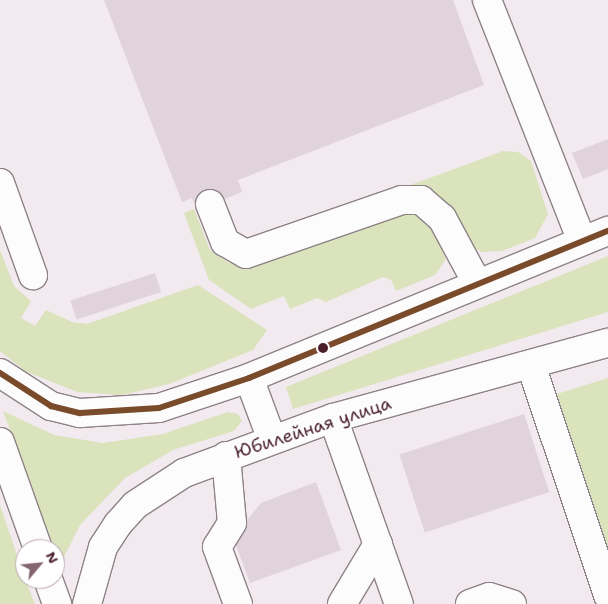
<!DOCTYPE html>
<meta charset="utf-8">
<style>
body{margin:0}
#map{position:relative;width:608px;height:604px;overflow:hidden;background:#f2eaef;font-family:"Shantell Sans",sans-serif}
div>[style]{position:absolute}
.green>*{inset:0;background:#dbe3bc}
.building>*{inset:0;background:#e0d3db;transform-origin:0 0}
.roads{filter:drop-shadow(1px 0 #8e8286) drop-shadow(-1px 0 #8e8286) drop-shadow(0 1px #8e8286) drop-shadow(0 -1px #8e8286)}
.minor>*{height:28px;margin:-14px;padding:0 14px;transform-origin:14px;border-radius:14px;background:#fdfcfd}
.major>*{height:28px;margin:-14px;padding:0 14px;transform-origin:14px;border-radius:14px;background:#fdfcfd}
.bus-1>*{height:6px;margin:-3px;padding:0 3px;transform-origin:3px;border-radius:3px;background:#7a4b2a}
.dots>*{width:14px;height:14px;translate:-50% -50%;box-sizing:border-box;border:2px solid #fff;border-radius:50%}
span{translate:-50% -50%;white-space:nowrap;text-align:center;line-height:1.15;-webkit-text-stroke:4px #fff;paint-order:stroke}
.street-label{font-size:18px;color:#4a1f2b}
.north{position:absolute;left:15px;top:539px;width:50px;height:50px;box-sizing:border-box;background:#fff;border:1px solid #b7a5aa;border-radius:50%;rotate:62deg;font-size:14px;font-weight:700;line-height:20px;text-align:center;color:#4a1f2b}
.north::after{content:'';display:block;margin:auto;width:18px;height:22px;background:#856670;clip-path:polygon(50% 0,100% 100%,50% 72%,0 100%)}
</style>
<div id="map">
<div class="green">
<i style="clip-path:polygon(503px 151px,518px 152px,531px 161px,548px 214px,535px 238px,502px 251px,482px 252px,469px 246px,439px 195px,424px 188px,405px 187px)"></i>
<i style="clip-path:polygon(194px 209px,210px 250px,229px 263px,244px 263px,396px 210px,424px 212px,446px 259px,435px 275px,396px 291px,391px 280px,383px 277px,326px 302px,317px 298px,290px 309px,284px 296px,251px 309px,209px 280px,184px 213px)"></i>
<i style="clip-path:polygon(0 250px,14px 286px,31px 301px,21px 318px,35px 326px,46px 310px,72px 322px,87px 324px,198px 285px,267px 330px,253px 350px,169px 384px,122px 395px,77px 392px,25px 371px,0 351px)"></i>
<i style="clip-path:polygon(608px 256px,608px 312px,293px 409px,286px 387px)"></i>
<i style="clip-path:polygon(608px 378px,608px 577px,544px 398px)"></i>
<i style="clip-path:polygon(3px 411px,54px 435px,103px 443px,163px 434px,228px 412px,238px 414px,242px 421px,234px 431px,173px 450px,125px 478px,80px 525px,60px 565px)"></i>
<i style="clip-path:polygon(0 505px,25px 579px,35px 604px,0 604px)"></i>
</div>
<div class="building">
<i style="clip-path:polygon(104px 0,453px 0,484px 85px,238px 180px,242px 192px,225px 199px,213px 189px,204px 190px,195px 206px,192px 198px,182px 202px)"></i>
<i style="clip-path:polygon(608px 139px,608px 169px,583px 179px,572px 153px)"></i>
<i style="left:155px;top:273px;width:20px;height:89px;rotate:72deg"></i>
<i style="left:524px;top:414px;width:82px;height:131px;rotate:72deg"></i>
<i style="clip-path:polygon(316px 482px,341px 550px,250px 583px,236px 545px,247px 520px,261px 503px)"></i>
</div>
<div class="roads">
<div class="minor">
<i style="left:487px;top:0;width:259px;rotate:68.5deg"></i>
<i style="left:0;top:183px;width:98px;rotate:70.3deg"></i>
<i style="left:210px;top:204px;width:41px;rotate:68.5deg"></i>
<i style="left:225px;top:242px;width:24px;rotate:30deg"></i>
<i style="left:246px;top:254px;width:165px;rotate:-19.1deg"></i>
<i style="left:402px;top:200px;width:19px"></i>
<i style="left:421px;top:200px;width:28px;rotate:41deg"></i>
<i style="left:442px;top:218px;width:74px;rotate:61.7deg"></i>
<i style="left:531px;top:365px;width:243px;rotate:71.5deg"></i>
<i style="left:333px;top:418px;width:197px;rotate:70.5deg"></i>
<i style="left:226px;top:456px;width:67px;rotate:84.9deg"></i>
<i style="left:232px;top:523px;width:28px;rotate:122deg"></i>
<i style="left:217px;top:547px;width:61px;rotate:69.8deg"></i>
<i style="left:342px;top:604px;width:70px;rotate:-59deg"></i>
<i style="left:470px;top:604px;width:20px;rotate:-20deg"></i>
<i style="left:489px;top:597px;width:24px;rotate:17deg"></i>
</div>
<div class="major">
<i style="left:0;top:373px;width:61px;rotate:32.9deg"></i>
<i style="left:51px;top:406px;width:30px;rotate:14deg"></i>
<i style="left:80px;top:413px;width:79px;rotate:-3.6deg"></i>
<i style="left:159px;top:408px;width:95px;rotate:-18.4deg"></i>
<i style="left:249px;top:378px;width:388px;rotate:-22.3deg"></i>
<i style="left:249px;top:378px;width:66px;rotate:69.6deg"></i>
<i style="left:0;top:442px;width:114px;rotate:70.4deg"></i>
<i style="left:48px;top:579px;width:27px;rotate:70deg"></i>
<i style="left:87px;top:604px;width:59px;rotate:-74.3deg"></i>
<i style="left:103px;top:547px;width:27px;rotate:-57deg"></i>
<i style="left:118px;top:524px;width:25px;rotate:-48deg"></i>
<i style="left:135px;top:505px;width:59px;rotate:-33.1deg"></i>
<i style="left:184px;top:473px;width:159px;rotate:-20.3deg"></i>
<i style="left:333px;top:418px;width:285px;rotate:-15.3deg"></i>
</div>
</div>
<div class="bus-1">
<i style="left:0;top:373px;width:61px;rotate:32.9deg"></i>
<i style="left:51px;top:406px;width:30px;rotate:14deg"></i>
<i style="left:80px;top:413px;width:79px;rotate:-3.6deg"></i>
<i style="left:159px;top:408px;width:95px;rotate:-18.4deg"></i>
<i style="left:249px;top:378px;width:388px;rotate:-22.3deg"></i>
</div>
<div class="dots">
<i style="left:323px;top:348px;background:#4a1f2b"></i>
</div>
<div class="street-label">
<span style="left:313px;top:428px;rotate:-18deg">Юбилейная улица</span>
</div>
<div class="north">N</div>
</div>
